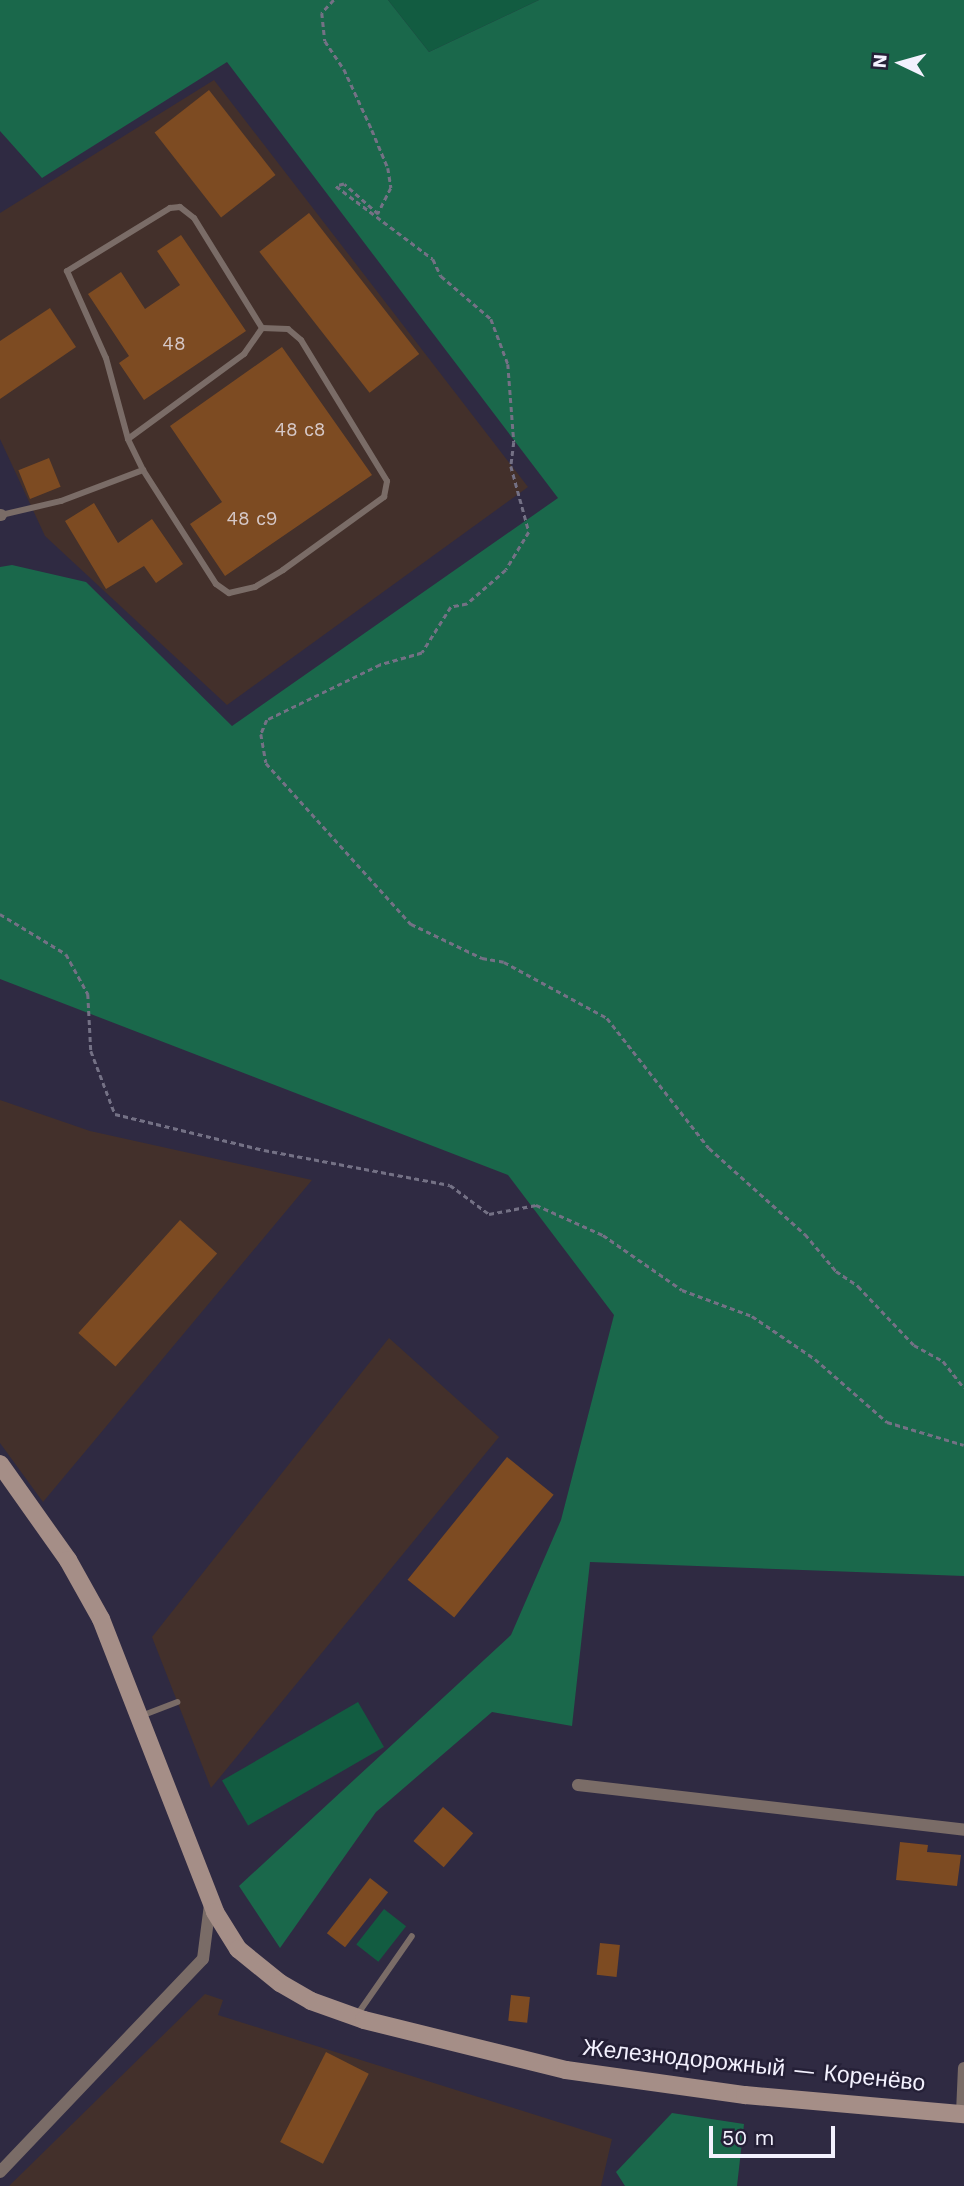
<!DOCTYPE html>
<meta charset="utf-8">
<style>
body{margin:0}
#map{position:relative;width:964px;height:2186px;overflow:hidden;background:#2f2a42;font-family:"Work Sans",sans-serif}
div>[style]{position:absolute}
.industrial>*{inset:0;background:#43302b}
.green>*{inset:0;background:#125c41;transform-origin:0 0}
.forest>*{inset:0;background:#1a684b}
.building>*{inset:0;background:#7d4b22;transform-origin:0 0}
.path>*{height:2.5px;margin-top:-1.25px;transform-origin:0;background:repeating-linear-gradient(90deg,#747185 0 5px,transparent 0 8.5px)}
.service>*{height:6px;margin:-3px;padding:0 3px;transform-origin:3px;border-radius:3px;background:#7a6c67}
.minor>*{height:12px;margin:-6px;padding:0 6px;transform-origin:6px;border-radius:6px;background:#7a6c67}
.secondary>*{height:18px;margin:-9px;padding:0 9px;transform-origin:9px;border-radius:9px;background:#a58e87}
span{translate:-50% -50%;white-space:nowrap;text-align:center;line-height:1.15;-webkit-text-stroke:5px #252037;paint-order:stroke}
.number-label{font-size:19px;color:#d6c8c7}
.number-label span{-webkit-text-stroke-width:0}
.street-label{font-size:23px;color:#f3f1fe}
.north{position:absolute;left:866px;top:28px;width:70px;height:70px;-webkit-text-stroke:5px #252037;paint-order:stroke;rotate:275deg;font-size:19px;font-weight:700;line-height:28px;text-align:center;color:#f3f1fe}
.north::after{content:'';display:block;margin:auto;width:24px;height:32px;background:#f3f1fe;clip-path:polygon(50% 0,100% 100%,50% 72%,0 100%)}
.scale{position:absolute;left:709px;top:2126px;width:126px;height:32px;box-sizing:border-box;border:4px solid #f3f1fe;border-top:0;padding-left:9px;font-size:21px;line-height:24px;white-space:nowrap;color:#f3f1fe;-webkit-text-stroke:5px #252037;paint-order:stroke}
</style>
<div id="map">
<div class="industrial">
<i style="clip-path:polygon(214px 80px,528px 487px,227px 705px,45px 536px,0 439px,0 213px)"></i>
<i style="clip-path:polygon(0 1100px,90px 1131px,312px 1180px,43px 1502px,0 1443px)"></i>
<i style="clip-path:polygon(389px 1338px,499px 1437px,211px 1788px,152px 1637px)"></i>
<i style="clip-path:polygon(205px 1994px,223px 2000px,218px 2015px,612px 2139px,601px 2186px,9px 2186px)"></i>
</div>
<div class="green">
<i style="clip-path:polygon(388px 0,539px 0,429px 52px)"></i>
<i style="left:358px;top:1702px;width:52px;height:157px;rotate:60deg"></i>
<i style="left:384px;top:1909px;width:28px;height:45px;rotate:38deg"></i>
</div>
<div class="forest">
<i style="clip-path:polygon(0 0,388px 0,429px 52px,539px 0,964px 0,964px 1576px,590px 1562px,572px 1726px,492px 1712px,376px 1812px,280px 1948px,239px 1886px,511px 1635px,561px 1520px,614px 1315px,508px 1175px,0 979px,0 567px,12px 565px,86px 582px,232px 726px,558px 498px,227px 62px,42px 178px,0 131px)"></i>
<i style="clip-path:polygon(672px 2113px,744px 2124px,737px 2186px,625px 2186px,616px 2172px)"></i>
</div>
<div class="building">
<i style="left:209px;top:90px;width:108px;height:69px;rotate:52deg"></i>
<i style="left:309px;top:213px;width:179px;height:63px;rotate:52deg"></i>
<i style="clip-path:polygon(181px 235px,246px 331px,144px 400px,119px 363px,129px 356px,88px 294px,121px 272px,145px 309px,180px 285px,157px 251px)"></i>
<i style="clip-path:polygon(50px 308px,76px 347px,0 399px,0 341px)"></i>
<i style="clip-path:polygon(282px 347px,372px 475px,225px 576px,190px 524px,222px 502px,170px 426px)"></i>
<i style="left:49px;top:458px;width:31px;height:33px;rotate:68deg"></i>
<i style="clip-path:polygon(94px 503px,118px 543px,152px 519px,183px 564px,156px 583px,144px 566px,106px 589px,65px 521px)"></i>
<i style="left:180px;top:1220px;width:50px;height:152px;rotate:42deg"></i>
<i style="left:507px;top:1457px;width:60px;height:158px;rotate:39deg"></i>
<i style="left:443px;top:1807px;width:40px;height:45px;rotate:41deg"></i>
<i style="clip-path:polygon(900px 1842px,928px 1845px,927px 1852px,961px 1855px,957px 1886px,896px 1880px)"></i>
<i style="left:370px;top:1878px;width:23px;height:70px;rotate:38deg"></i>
<i style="left:600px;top:1943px;width:20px;height:32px;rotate:6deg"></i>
<i style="left:511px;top:1995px;width:19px;height:26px;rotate:6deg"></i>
<i style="left:326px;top:2052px;width:48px;height:101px;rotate:27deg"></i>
</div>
<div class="path">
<i style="left:334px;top:0;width:18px;rotate:133deg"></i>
<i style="left:322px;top:13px;width:28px;rotate:84deg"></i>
<i style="left:325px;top:41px;width:34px;rotate:56deg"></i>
<i style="left:344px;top:69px;width:67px;rotate:65.3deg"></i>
<i style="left:372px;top:130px;width:41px;rotate:67.2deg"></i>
<i style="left:388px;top:168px;width:20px;rotate:81deg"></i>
<i style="left:391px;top:188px;width:29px;rotate:117deg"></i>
<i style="left:378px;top:214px;width:45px;rotate:-138.6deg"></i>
<i style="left:344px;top:184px;width:8px;rotate:166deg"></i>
<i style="left:336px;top:186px;width:121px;rotate:37deg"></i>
<i style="left:433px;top:259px;width:19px;rotate:65deg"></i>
<i style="left:441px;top:276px;width:66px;rotate:40.7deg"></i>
<i style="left:491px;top:319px;width:48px;rotate:69.3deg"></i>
<i style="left:508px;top:364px;width:78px;rotate:85.6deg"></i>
<i style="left:514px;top:442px;width:24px;rotate:97deg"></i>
<i style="left:511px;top:466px;width:68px;rotate:74.7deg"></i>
<i style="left:529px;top:532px;width:44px;rotate:121.2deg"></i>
<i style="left:506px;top:570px;width:52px;rotate:138.9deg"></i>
<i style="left:467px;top:604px;width:16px;rotate:169deg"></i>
<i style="left:451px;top:607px;width:54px;rotate:122.2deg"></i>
<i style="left:422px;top:653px;width:44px;rotate:164.1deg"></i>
<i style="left:380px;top:665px;width:126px;rotate:154deg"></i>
<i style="left:267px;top:720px;width:15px;rotate:113deg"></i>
<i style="left:261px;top:734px;width:29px;rotate:80deg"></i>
<i style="left:266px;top:763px;width:217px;rotate:48deg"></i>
<i style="left:411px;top:924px;width:79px;rotate:25.6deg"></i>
<i style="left:482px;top:958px;width:22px;rotate:10deg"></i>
<i style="left:504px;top:962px;width:117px;rotate:28.5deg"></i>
<i style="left:607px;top:1018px;width:165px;rotate:51.9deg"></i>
<i style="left:709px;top:1148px;width:129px;rotate:41.9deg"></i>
<i style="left:805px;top:1234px;width:48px;rotate:50deg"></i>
<i style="left:836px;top:1271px;width:27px;rotate:34deg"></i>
<i style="left:858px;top:1286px;width:81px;rotate:46.5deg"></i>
<i style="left:914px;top:1345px;width:33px;rotate:29deg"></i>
<i style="left:943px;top:1361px;width:34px;rotate:52deg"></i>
<i style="left:0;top:914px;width:77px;rotate:31.2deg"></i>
<i style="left:66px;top:954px;width:46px;rotate:61.2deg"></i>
<i style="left:88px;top:994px;width:57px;rotate:87deg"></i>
<i style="left:91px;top:1051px;width:67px;rotate:69.1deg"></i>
<i style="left:115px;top:1114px;width:153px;rotate:13.6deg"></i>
<i style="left:264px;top:1150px;width:189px;rotate:10.7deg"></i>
<i style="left:450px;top:1185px;width:49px;rotate:36.6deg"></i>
<i style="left:489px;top:1214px;width:48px;rotate:-10.8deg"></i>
<i style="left:536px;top:1205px;width:73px;rotate:24.1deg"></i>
<i style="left:603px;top:1235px;width:96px;rotate:34.8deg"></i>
<i style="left:682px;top:1290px;width:75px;rotate:20.4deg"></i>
<i style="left:752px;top:1316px;width:76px;rotate:34.3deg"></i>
<i style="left:815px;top:1359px;width:96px;rotate:41.2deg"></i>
<i style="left:887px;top:1422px;width:80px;rotate:16.6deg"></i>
</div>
<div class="service">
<i style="left:143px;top:470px;width:135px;rotate:57.4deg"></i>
<i style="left:216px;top:584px;width:16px;rotate:35deg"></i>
<i style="left:229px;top:593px;width:27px;rotate:-13deg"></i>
<i style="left:255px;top:587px;width:33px;rotate:-31deg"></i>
<i style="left:283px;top:570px;width:125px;rotate:-35.9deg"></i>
<i style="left:384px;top:497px;width:16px;rotate:-79deg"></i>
<i style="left:387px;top:481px;width:165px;rotate:-121.4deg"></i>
<i style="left:301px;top:340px;width:17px;rotate:-140deg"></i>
<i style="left:288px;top:329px;width:26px;rotate:-178deg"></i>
<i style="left:1px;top:515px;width:62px;rotate:-13.1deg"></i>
<i style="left:61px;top:501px;width:88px;rotate:-20.7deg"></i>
<i style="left:143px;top:470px;width:34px;rotate:-116deg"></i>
<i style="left:128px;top:439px;width:144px;rotate:-36.2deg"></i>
<i style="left:244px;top:354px;width:32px;rotate:-55deg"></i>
<i style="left:262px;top:328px;width:129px;rotate:-121.7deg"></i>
<i style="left:194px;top:218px;width:18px;rotate:-142deg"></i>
<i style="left:180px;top:207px;width:10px;rotate:174deg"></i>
<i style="left:170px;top:208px;width:121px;rotate:148.5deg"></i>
<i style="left:67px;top:271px;width:95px;rotate:65.9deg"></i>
<i style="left:106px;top:358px;width:84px;rotate:74.8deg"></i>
<i style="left:141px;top:1716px;width:39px;rotate:-21deg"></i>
<i style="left:357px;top:2015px;width:96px;rotate:-55.2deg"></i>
</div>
<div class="minor">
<i style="left:0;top:515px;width:1px"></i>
<i style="left:578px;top:1785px;width:389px;rotate:6.6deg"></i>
<i style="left:962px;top:2113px;width:45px;rotate:-87.5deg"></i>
<i style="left:0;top:2172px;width:294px;rotate:-46.4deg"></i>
<i style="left:203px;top:1959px;width:55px;rotate:-82.7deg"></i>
</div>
<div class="secondary">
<i style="left:0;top:1464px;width:118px;rotate:54.7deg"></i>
<i style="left:68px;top:1560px;width:68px;rotate:60.8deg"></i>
<i style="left:101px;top:1619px;width:314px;rotate:68.7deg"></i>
<i style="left:215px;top:1912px;width:44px;rotate:58.1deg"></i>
<i style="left:238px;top:1949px;width:54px;rotate:39deg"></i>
<i style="left:280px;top:1983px;width:36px;rotate:30deg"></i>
<i style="left:311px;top:2001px;width:56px;rotate:19.7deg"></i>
<i style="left:364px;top:2020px;width:208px;rotate:13.9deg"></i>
<i style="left:566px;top:2070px;width:181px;rotate:8deg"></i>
<i style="left:745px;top:2095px;width:220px;rotate:5deg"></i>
</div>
<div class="number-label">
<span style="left:174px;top:344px">48</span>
<span style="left:300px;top:430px">48 с8</span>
<span style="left:252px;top:519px">48 с9</span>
</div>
<div class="street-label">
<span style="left:754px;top:2066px;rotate:6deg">Железнодорожный — Коренёво</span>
</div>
<div class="north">N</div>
<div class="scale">50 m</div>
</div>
